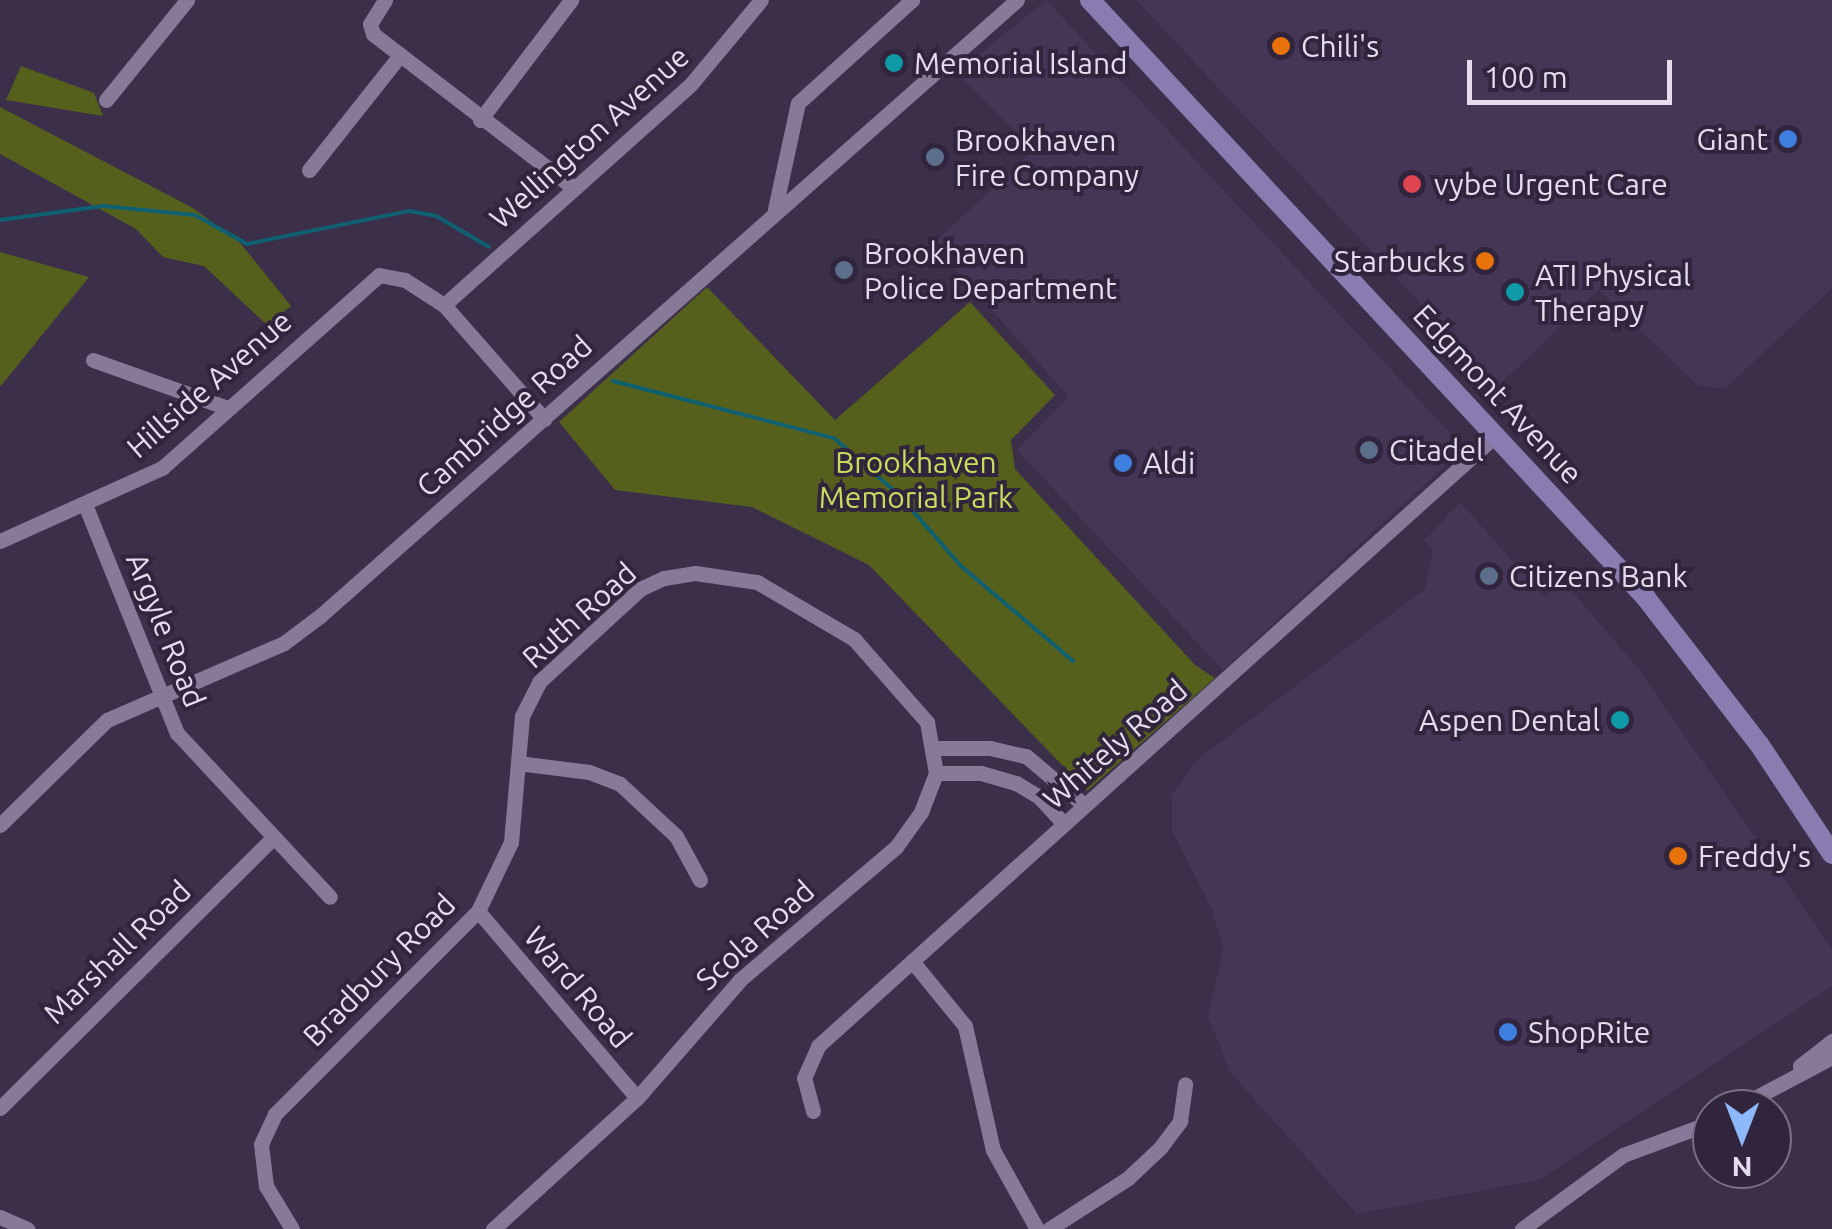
<!DOCTYPE html>
<style>
body{margin:0}
#map{position:relative;width:1832px;height:1229px;overflow:hidden;background:#3b2f49;font-family:Ubuntu,sans-serif}
div>[style]{position:absolute}
.built>*{inset:0;background:#453656}
.green>*{inset:0;background:#55601c}
.stream>*{height:4px;margin:-2px;padding:0 2px;transform-origin:2px;border-radius:2px;background:#0f6171}
.minor>*{height:15px;margin:-7.5px;padding:0 7.5px;transform-origin:7.5px;border-radius:7.5px;background:#877a98}
.major>*{height:20px;margin:-10px;padding:0 10px;transform-origin:10px;border-radius:10px;background:#887cb1}
.dots>*{width:28px;height:28px;translate:-50% -50%;box-sizing:border-box;border:5px solid #31253e;border-radius:50%}
span{translate:-50% -50%;white-space:nowrap;text-align:center;line-height:1.15;-webkit-text-stroke:8px #31253e;paint-order:stroke}
.poi-label{font-size:30px;color:#e5ddee}
.left{translate:0 -50%;text-align:left}
.right{translate:-100% -50%;text-align:right}
.street-label{font-size:30px;color:#e5ddee}
.park-label{font-size:30px;color:#c7dd5b}
.north{position:absolute;left:1692px;top:1089px;width:100px;height:100px;box-sizing:border-box;background:#31253e;border:2px solid #796f84;border-radius:50%;rotate:180deg;font-size:28px;font-weight:700;line-height:40px;text-align:center;color:#e5ddee}
.north::after{content:'';display:block;margin:auto;width:35px;height:45px;background:#8db9fc;clip-path:polygon(50% 0,100% 100%,50% 72%,0 100%)}
.scale{position:absolute;left:1467px;top:60px;width:205px;height:45px;box-sizing:border-box;border:5px solid #e5ddee;border-top:0;padding-left:12px;font-size:30px;line-height:35px;white-space:nowrap;color:#e5ddee;-webkit-text-stroke:8px #31253e;paint-order:stroke}
</style>
<div id="map">
<div class="built">
<i style="clip-path:polygon(1046px 0,1464px 448px,1223px 670px,1017px 450px,1069px 397px,933px 244px,1034px 150px,957px 73px)"></i>
<i style="clip-path:polygon(1136px 0,1832px 0,1832px 288px,1725px 389px,1697px 385px,1599px 290px,1498px 386px)"></i>
<i style="clip-path:polygon(1460px 502px,1545px 597px,1563px 581px,1638px 668px,1832px 949px,1832px 986px,1539px 1180px,1357px 1214px,1230px 1072px,1208px 1016px,1223px 949px,1212px 909px,1172px 831px,1172px 794px,1198px 759px,1425px 589px,1433px 550px,1424px 541px)"></i>
</div>
<div class="green">
<i style="clip-path:polygon(21px 66px,94px 93px,103px 116px,6px 100px)"></i>
<i style="clip-path:polygon(0 107px,193px 208px,241px 244px,291px 306px,267px 325px,204px 266px,163px 257px,136px 229px,0 154px)"></i>
<i style="clip-path:polygon(0 252px,89px 277px,0 387px)"></i>
<i style="clip-path:polygon(707px 287px,835px 420px,970px 302px,1055px 395px,1011px 440px,1015px 469px,1195px 665px,1215px 678px,1087px 791px,869px 565px,752px 507px,615px 490px,559px 422px)"></i>
</div>
<div class="stream">
<i style="left:0;top:220px;width:104px;rotate:-7.7deg"></i>
<i style="left:103px;top:206px;width:92px;rotate:5.6deg"></i>
<i style="left:195px;top:215px;width:60px;rotate:29.1deg"></i>
<i style="left:247px;top:244px;width:165px;rotate:-11.5deg"></i>
<i style="left:409px;top:211px;width:27px;rotate:10deg"></i>
<i style="left:436px;top:216px;width:61px;rotate:30.3deg"></i>
<i style="left:613px;top:381px;width:228px;rotate:14.5deg"></i>
<i style="left:834px;top:438px;width:85px;rotate:41.2deg"></i>
<i style="left:898px;top:494px;width:96px;rotate:48.8deg"></i>
<i style="left:961px;top:566px;width:147px;rotate:40.3deg"></i>
</div>
<div class="minor">
<i style="left:385px;top:0;width:28px;rotate:122deg"></i>
<i style="left:370px;top:24px;width:10px;rotate:73deg"></i>
<i style="left:373px;top:34px;width:253px;rotate:37.5deg"></i>
<i style="left:106px;top:100px;width:129px;rotate:-51deg"></i>
<i style="left:480px;top:120px;width:151px;rotate:-52.8deg"></i>
<i style="left:309px;top:170px;width:147px;rotate:-51.6deg"></i>
<i style="left:775px;top:209px;width:108px;rotate:-77.8deg"></i>
<i style="left:798px;top:103px;width:154px;rotate:-42.1deg"></i>
<i style="left:444px;top:305px;width:331px;rotate:-41.8deg"></i>
<i style="left:691px;top:84px;width:109px;rotate:-50.2deg"></i>
<i style="left:93px;top:360px;width:143px;rotate:19.6deg"></i>
<i style="left:86px;top:507px;width:244px;rotate:68.1deg"></i>
<i style="left:177px;top:733px;width:224px;rotate:47deg"></i>
<i style="left:0;top:541px;width:178px;rotate:-24.3deg"></i>
<i style="left:162px;top:468px;width:290px;rotate:-41.6deg"></i>
<i style="left:379px;top:275px;width:26px;rotate:11deg"></i>
<i style="left:405px;top:280px;width:46px;rotate:32.7deg"></i>
<i style="left:444px;top:305px;width:152px;rotate:48.7deg"></i>
<i style="left:936px;top:748px;width:54px"></i>
<i style="left:990px;top:748px;width:37px;rotate:13deg"></i>
<i style="left:1026px;top:756px;width:76px;rotate:40.2deg"></i>
<i style="left:518px;top:763px;width:72px;rotate:7.2deg"></i>
<i style="left:589px;top:772px;width:33px;rotate:21deg"></i>
<i style="left:620px;top:784px;width:76px;rotate:42.9deg"></i>
<i style="left:676px;top:836px;width:50px;rotate:61.4deg"></i>
<i style="left:936px;top:773px;width:45px"></i>
<i style="left:981px;top:773px;width:36px;rotate:16deg"></i>
<i style="left:1016px;top:783px;width:27px;rotate:31deg"></i>
<i style="left:1039px;top:797px;width:37px;rotate:47deg"></i>
<i style="left:0;top:825px;width:150px;rotate:-44.5deg"></i>
<i style="left:107px;top:720px;width:193px;rotate:-23.5deg"></i>
<i style="left:284px;top:643px;width:45px;rotate:-36.9deg"></i>
<i style="left:320px;top:616px;width:930px;rotate:-41.47deg"></i>
<i style="left:478px;top:911px;width:245px;rotate:49.6deg"></i>
<i style="left:912px;top:961px;width:84px;rotate:50.8deg"></i>
<i style="left:965px;top:1026px;width:127px;rotate:77.3deg"></i>
<i style="left:993px;top:1150px;width:90px;rotate:60.9deg"></i>
<i style="left:1800px;top:1066px;width:41px;rotate:-38deg"></i>
<i style="left:0;top:1108px;width:385px;rotate:-44.7deg"></i>
<i style="left:1734px;top:1109px;width:111px;rotate:-28deg"></i>
<i style="left:813px;top:1111px;width:34px;rotate:-105deg"></i>
<i style="left:804px;top:1078px;width:35px;rotate:-66deg"></i>
<i style="left:818px;top:1046px;width:914px;rotate:-42.03deg"></i>
<i style="left:0;top:1217px;width:30px;rotate:24deg"></i>
<i style="left:292px;top:1229px;width:50px;rotate:-121.2deg"></i>
<i style="left:266px;top:1186px;width:42px;rotate:-96.8deg"></i>
<i style="left:261px;top:1144px;width:33px;rotate:-65deg"></i>
<i style="left:275px;top:1114px;width:287px;rotate:-45deg"></i>
<i style="left:478px;top:911px;width:76px;rotate:-64.4deg"></i>
<i style="left:511px;top:842px;width:126px;rotate:-85deg"></i>
<i style="left:522px;top:716px;width:38px;rotate:-63deg"></i>
<i style="left:539px;top:682px;width:137px;rotate:-42.6deg"></i>
<i style="left:640px;top:589px;width:26px;rotate:-25deg"></i>
<i style="left:664px;top:578px;width:31px;rotate:-9deg"></i>
<i style="left:695px;top:573px;width:63px;rotate:8.3deg"></i>
<i style="left:757px;top:582px;width:113px;rotate:30.4deg"></i>
<i style="left:854px;top:639px;width:111px;rotate:48.7deg"></i>
<i style="left:927px;top:722px;width:52px;rotate:80deg"></i>
<i style="left:936px;top:773px;width:42px;rotate:111deg"></i>
<i style="left:921px;top:812px;width:43px;rotate:125.5deg"></i>
<i style="left:896px;top:847px;width:205px;rotate:139.6deg"></i>
<i style="left:740px;top:980px;width:157px;rotate:131.1deg"></i>
<i style="left:637px;top:1098px;width:195px;rotate:137.7deg"></i>
<i style="left:1049px;top:1229px;width:94px;rotate:-32.8deg"></i>
<i style="left:1128px;top:1178px;width:44px;rotate:-43.2deg"></i>
<i style="left:1160px;top:1148px;width:34px;rotate:-53deg"></i>
<i style="left:1180px;top:1121px;width:37px;rotate:-82deg"></i>
<i style="left:1522px;top:1229px;width:125px;rotate:-36.2deg"></i>
<i style="left:1623px;top:1155px;width:95px;rotate:-20.3deg"></i>
</div>
<div class="major">
<i style="left:1090px;top:0;width:817px;rotate:47.08deg"></i>
<i style="left:1646px;top:598px;width:185px;rotate:52.3deg"></i>
<i style="left:1759px;top:744px;width:132px;rotate:56.4deg"></i>
</div>
<div class="dots">
<i style="left:1281px;top:46px;background:#e8710a"></i>
<i style="left:894px;top:63px;background:#0f9aa8"></i>
<i style="left:1788px;top:139px;background:#3f7fe0"></i>
<i style="left:935px;top:157px;background:#5c6f8a"></i>
<i style="left:1412px;top:184px;background:#e0444e"></i>
<i style="left:1485px;top:261px;background:#e8710a"></i>
<i style="left:844px;top:270px;background:#5c6f8a"></i>
<i style="left:1515px;top:292px;background:#0f9aa8"></i>
<i style="left:1369px;top:450px;background:#5c6f8a"></i>
<i style="left:1123px;top:463px;background:#3f7fe0"></i>
<i style="left:1489px;top:576px;background:#5c6f8a"></i>
<i style="left:1620px;top:720px;background:#0f9aa8"></i>
<i style="left:1678px;top:856px;background:#e8710a"></i>
<i style="left:1508px;top:1032px;background:#3f7fe0"></i>
</div>
<div class="poi-label">
<span class="left" style="left:1301px;top:46px">Chili's</span>
<span class="left" style="left:914px;top:63px">Memorial Island</span>
<span class="right" style="left:1768px;top:139px">Giant</span>
<span class="left" style="left:955px;top:157px">Brookhaven<br>Fire Company</span>
<span class="left" style="left:1434px;top:184px">vybe Urgent Care</span>
<span class="left" style="left:864px;top:270px">Brookhaven<br>Police Department</span>
<span class="right" style="left:1465px;top:261px">Starbucks</span>
<span class="left" style="left:1535px;top:292px">ATI Physical<br>Therapy</span>
<span class="left" style="left:1389px;top:450px">Citadel</span>
<span class="left" style="left:1143px;top:463px">Aldi</span>
<span class="left" style="left:1509px;top:576px">Citizens Bank</span>
<span class="right" style="left:1600px;top:720px">Aspen Dental</span>
<span class="left" style="left:1698px;top:856px">Freddy's</span>
<span class="left" style="left:1528px;top:1032px">ShopRite</span>
</div>
<div class="street-label">
<span style="left:589px;top:137px;rotate:-42deg">Wellington Avenue</span>
<span style="left:209px;top:384px;rotate:-41deg">Hillside Avenue</span>
<span style="left:1498px;top:394px;rotate:47deg">Edgmont Avenue</span>
<span style="left:504px;top:416px;rotate:-42deg">Cambridge Road</span>
<span style="left:579px;top:615px;rotate:-42deg">Ruth Road</span>
<span style="left:166px;top:630px;rotate:68deg">Argyle Road</span>
<span style="left:1115px;top:744px;rotate:-41deg">Whitely Road</span>
<span style="left:755px;top:935px;rotate:-42deg">Scola Road</span>
<span style="left:117px;top:952px;rotate:-44deg">Marshall Road</span>
<span style="left:379px;top:970px;rotate:-45deg">Bradbury Road</span>
<span style="left:578px;top:987px;rotate:50deg">Ward Road</span>
</div>
<div class="park-label">
<span style="left:916px;top:479px">Brookhaven<br>Memorial Park</span>
</div>
<div class="north">N</div>
<div class="scale">100 m</div>
</div>
